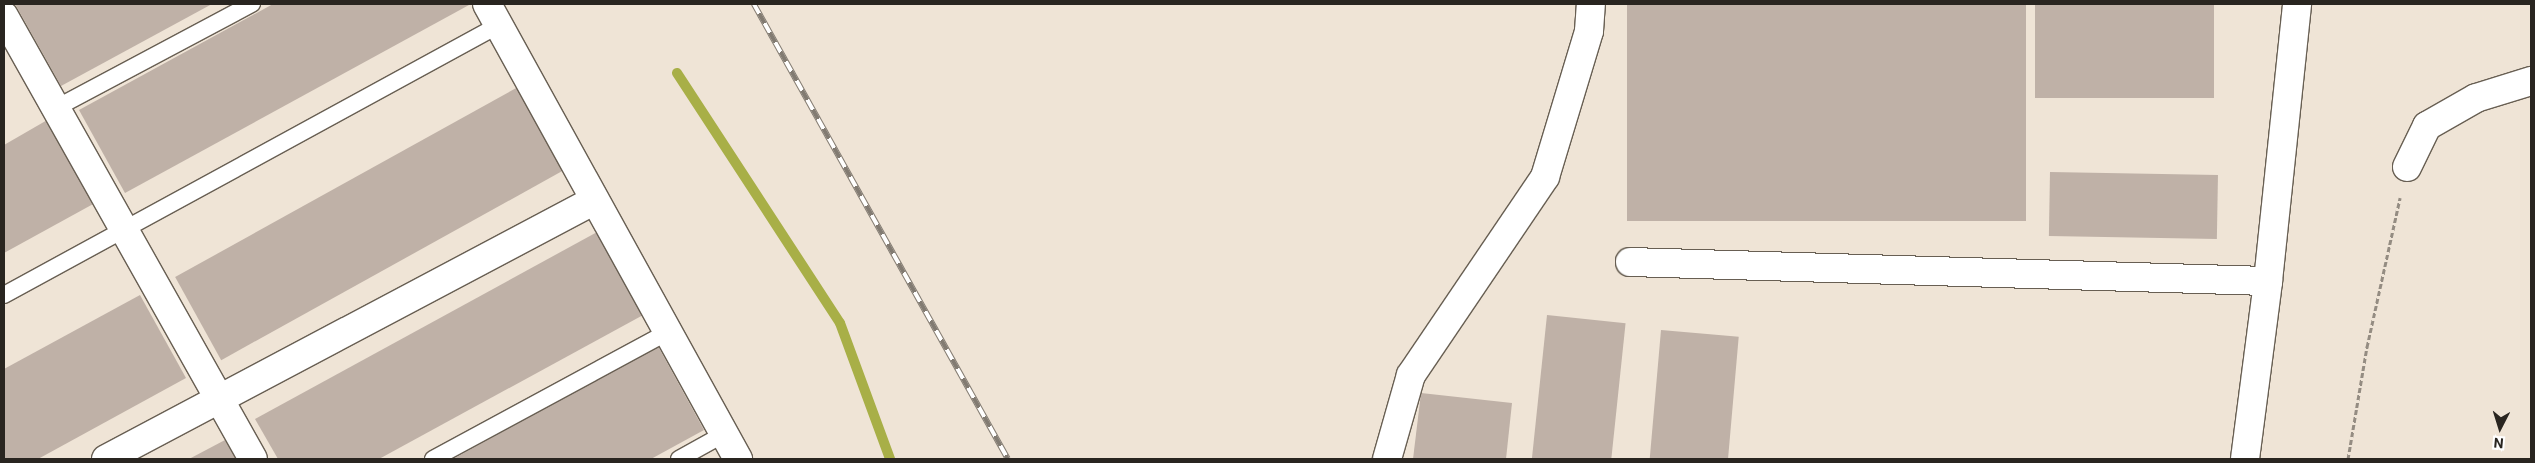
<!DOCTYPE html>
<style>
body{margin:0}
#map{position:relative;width:2535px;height:463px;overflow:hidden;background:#efe4d6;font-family:Roboto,sans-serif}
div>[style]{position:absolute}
.stream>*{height:10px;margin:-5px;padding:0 5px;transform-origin:5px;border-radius:5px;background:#a8af47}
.building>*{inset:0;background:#bfb1a7;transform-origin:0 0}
.path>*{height:3px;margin-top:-1.5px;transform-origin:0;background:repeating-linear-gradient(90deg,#948c82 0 5px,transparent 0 7.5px)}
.roads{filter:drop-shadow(1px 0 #685f53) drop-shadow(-1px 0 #685f53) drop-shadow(0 1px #685f53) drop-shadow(0 -1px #685f53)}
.lane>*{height:16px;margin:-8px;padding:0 8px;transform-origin:8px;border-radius:8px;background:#fff}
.street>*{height:28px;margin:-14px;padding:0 14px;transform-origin:14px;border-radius:14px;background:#fff}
.rail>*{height:5.5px;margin-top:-2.75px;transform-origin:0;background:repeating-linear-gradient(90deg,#fff 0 11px,#827b72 0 22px);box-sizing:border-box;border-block:1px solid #827b72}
span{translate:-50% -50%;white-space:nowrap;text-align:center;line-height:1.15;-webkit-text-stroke:5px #fff;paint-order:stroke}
.frame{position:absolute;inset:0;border:5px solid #292520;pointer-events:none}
.north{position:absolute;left:2475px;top:403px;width:50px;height:50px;-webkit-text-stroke:4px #fff;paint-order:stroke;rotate:185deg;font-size:14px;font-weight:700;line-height:20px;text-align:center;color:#292520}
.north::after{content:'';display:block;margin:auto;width:18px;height:22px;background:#292520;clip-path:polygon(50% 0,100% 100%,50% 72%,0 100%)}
</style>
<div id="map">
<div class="stream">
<i style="left:677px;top:73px;width:298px;rotate:56.9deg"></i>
<i style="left:840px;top:323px;width:145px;rotate:69.8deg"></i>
</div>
<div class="building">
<i style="clip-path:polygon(15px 4px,212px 4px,61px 86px)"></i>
<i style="clip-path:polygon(273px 4px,469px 5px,125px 193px,79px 110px)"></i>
<i style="left:1627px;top:4px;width:399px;height:217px"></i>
<i style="left:2035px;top:4px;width:179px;height:94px"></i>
<i style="left:518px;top:87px;width:95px;height:392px;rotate:61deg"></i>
<i style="clip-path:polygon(49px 119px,95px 203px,4px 253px,4px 145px)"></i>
<i style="left:2050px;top:172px;width:168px;height:64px;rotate:1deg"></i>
<i style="clip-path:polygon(599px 231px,645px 314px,379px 459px,278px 459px,255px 419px)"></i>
<i style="clip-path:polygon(140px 295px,186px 378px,38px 459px,4px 459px,4px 369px)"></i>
<i style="left:1547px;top:315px;width:79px;height:145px;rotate:6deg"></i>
<i style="left:1661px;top:330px;width:78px;height:130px;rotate:5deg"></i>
<i style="clip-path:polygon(658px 346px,704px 430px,651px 459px,453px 459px)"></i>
<i style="clip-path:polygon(1421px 393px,1512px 403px,1506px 459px,1413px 459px)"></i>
<i style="clip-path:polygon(225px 440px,236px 459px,189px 459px)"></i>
</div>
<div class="path">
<i style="left:2348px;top:459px;width:114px;rotate:-80.4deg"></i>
<i style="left:2367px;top:347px;width:153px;rotate:-77.5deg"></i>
</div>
<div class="roads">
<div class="lane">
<i style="left:56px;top:108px;width:222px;rotate:-28deg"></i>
<i style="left:4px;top:295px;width:564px;rotate:-28.61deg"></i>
<i style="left:433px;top:459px;width:267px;rotate:-28.4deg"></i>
<i style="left:679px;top:459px;width:51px;rotate:-29.1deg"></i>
</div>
<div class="street">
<i style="left:487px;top:4px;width:520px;rotate:61.12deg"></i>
<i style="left:4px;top:16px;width:508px;rotate:60.66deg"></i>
<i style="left:2407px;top:167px;width:46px;rotate:-64deg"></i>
<i style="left:2427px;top:126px;width:56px;rotate:-29.7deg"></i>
<i style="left:2476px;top:98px;width:58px;rotate:-17.2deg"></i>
<i style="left:1630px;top:262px;width:638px;rotate:1.71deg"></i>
<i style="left:2268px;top:281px;width:279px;rotate:-84deg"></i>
<i style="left:106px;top:459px;width:553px;rotate:-27.91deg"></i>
<i style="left:1387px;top:459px;width:87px;rotate:-74.1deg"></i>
<i style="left:1411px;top:375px;width:239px;rotate:-55.9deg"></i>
<i style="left:1545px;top:177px;width:152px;rotate:-73.2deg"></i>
<i style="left:1589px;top:31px;width:27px;rotate:-86deg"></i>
<i style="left:2245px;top:459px;width:179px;rotate:-82.6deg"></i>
</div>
</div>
<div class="rail">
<i style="left:754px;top:4px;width:521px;rotate:60.83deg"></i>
</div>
<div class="frame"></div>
<div class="north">N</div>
</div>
